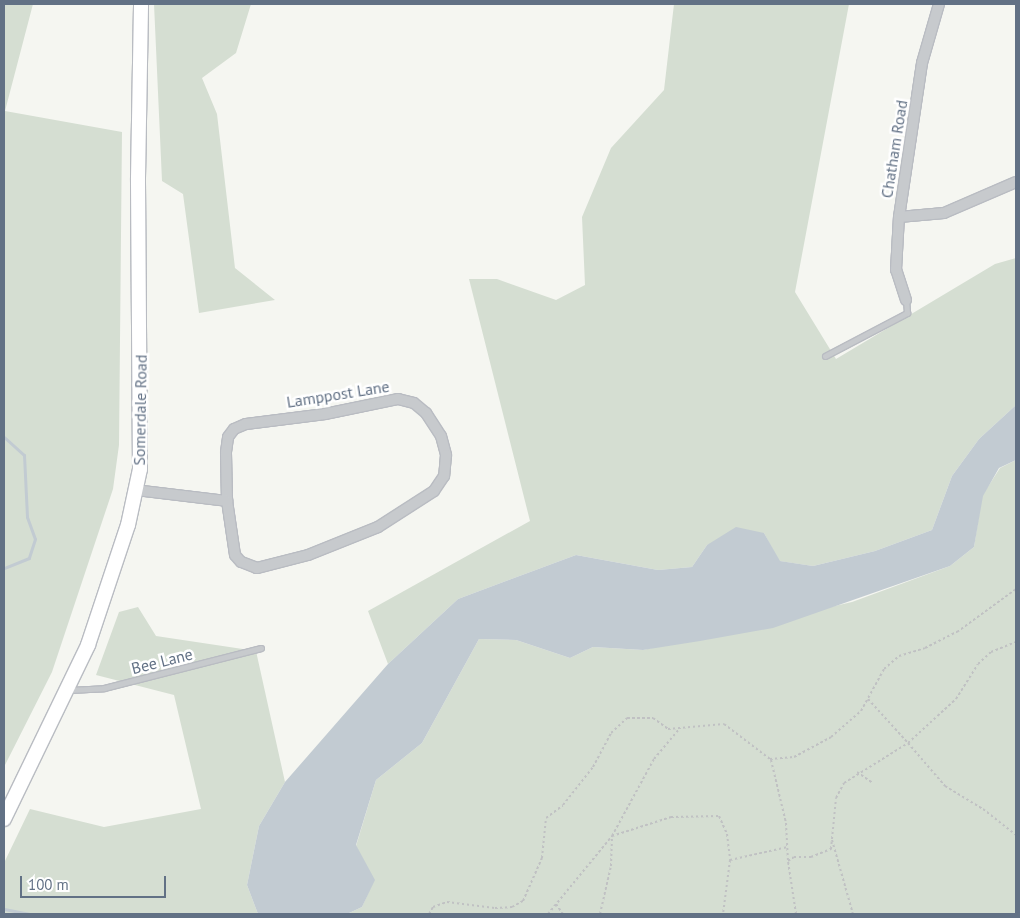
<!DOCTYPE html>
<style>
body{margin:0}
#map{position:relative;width:1020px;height:918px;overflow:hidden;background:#f5f6f1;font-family:"PT Sans",sans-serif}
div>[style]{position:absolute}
.green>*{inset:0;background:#d5ded2}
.water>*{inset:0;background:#c2cbd2}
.stream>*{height:3px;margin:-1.5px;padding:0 1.5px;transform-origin:1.5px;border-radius:1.5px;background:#c2cbd2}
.path>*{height:2px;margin-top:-1px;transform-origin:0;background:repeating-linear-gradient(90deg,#c0c1c3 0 2.5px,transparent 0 5px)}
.roads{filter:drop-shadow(1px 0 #b9bcc2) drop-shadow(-1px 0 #b9bcc2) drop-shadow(0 1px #b9bcc2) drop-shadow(0 -1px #b9bcc2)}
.service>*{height:5px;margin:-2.5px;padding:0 2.5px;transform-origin:2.5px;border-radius:2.5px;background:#c7cacd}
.minor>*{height:10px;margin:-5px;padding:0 5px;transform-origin:5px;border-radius:5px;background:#c7cacd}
.secondary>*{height:14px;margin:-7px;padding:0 7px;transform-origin:7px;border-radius:7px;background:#fff}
span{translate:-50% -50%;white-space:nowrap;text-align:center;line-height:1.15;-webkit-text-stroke:5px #fff;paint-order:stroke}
.street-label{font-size:16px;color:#627185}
.frame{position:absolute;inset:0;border:5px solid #627185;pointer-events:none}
.scale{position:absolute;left:20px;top:876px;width:146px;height:22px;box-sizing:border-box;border:2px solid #627185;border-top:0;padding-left:6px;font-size:15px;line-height:18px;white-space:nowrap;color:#627185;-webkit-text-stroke:4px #fff;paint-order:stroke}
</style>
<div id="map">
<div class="green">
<i style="clip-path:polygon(4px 4px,33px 4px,5px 111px,122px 132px,119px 445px,113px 489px,52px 672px,4px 767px)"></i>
<i style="clip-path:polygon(154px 4px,251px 4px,236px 53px,202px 78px,217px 114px,235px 268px,275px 300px,199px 313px,183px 194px,162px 181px)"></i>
<i style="clip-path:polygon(674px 4px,849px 4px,795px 292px,836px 359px,995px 264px,1016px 258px,1016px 405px,979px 439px,952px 476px,932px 530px,875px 551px,813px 566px,779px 561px,764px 533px,707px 545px,692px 567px,658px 570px,576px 555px,458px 599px,388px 664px,368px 611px,530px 521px,469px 279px,497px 279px,556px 300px,585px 285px,582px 217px,611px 148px,664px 90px)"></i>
<i style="clip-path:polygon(1016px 460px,1016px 914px,347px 914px,362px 907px,374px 880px,356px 846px,376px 780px,422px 743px,479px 639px,516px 640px,570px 658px,593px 647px,643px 650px,852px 602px,950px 566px,974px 547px,982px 496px,1000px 468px)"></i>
<i style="clip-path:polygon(138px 607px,156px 636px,256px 651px,285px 782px,259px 826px,247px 885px,258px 914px,4px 914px,4px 863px,30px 809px,104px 827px,201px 809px,174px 695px,96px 675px,119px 612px)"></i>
</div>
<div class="water">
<i style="clip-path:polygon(1016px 405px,1016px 460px,999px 468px,983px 496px,974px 547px,950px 566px,773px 628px,700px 641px,643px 650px,593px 647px,570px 658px,516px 640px,479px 639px,422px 743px,376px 780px,356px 845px,375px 880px,362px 907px,347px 914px,258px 914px,247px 885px,259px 826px,285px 782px,388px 664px,458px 599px,576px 555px,658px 570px,692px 567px,707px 545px,736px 527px,764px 533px,780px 561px,813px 566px,875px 551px,932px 530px,952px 476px,979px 439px)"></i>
</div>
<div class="stream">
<i style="left:4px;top:437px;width:27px;rotate:42deg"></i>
<i style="left:24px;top:455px;width:62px;rotate:87.2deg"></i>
<i style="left:27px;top:517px;width:23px;rotate:70deg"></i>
<i style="left:35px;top:539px;width:20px;rotate:108deg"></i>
<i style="left:29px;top:558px;width:27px;rotate:158deg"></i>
<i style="left:4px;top:909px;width:26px;rotate:11deg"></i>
</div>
<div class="path">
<i style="left:868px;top:699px;width:59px;rotate:47.7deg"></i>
<i style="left:908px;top:743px;width:65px;rotate:-42.5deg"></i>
<i style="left:956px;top:699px;width:41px;rotate:-57.8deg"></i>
<i style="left:978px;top:664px;width:18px;rotate:-43deg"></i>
<i style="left:991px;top:652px;width:27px;rotate:-22deg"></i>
<i style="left:771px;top:760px;width:65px;rotate:76.6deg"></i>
<i style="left:786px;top:823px;width:38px;rotate:87deg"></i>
<i style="left:857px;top:772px;width:19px;rotate:35deg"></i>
<i style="left:832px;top:840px;width:77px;rotate:74.2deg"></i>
<i style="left:730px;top:860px;width:58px;rotate:-12.8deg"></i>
<i style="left:556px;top:904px;width:12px;rotate:55deg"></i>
<i style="left:429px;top:914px;width:8px;rotate:-60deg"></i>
<i style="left:433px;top:907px;width:15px;rotate:-20deg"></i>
<i style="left:447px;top:902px;width:48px;rotate:7.1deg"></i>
<i style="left:495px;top:908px;width:17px;rotate:-3deg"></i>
<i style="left:512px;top:907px;width:13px;rotate:-29deg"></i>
<i style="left:523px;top:901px;width:47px;rotate:-66.2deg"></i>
<i style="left:542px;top:858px;width:40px;rotate:-84.3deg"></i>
<i style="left:546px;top:818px;width:21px;rotate:-37deg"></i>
<i style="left:563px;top:805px;width:48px;rotate:-51.7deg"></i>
<i style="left:593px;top:767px;width:38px;rotate:-62deg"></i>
<i style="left:611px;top:733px;width:22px;rotate:-43deg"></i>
<i style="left:627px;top:718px;width:26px"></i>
<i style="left:653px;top:718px;width:19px;rotate:36deg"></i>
<i style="left:668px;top:729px;width:56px;rotate:-5.1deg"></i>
<i style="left:724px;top:724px;width:58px;rotate:37.3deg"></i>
<i style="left:770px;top:759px;width:24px;rotate:-5deg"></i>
<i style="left:794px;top:757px;width:42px;rotate:-28.4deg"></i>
<i style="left:831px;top:737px;width:40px;rotate:-41deg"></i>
<i style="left:861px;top:711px;width:48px;rotate:-61.3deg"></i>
<i style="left:884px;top:669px;width:20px;rotate:-41deg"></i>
<i style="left:899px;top:656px;width:27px;rotate:-17deg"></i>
<i style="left:925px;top:648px;width:36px;rotate:-27deg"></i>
<i style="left:957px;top:632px;width:73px;rotate:-36.1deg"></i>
<i style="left:548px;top:914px;width:101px;rotate:-50.6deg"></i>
<i style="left:612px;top:836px;width:88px;rotate:-61.4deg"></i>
<i style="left:654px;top:759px;width:40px;rotate:-50deg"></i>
<i style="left:600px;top:914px;width:49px;rotate:-77.1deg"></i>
<i style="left:611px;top:866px;width:30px;rotate:-88deg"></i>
<i style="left:612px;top:836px;width:62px;rotate:-17.9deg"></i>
<i style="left:671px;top:817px;width:48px;rotate:-1.2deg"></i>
<i style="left:719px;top:816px;width:20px;rotate:66deg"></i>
<i style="left:727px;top:834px;width:26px;rotate:83deg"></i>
<i style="left:730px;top:860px;width:54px;rotate:97.4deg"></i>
<i style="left:796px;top:914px;width:54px;rotate:-98.6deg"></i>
<i style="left:788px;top:861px;width:7px;rotate:-34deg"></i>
<i style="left:794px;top:857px;width:17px"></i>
<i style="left:811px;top:857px;width:22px;rotate:-22deg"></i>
<i style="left:831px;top:849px;width:51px;rotate:-84.4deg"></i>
<i style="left:836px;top:798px;width:17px;rotate:-62deg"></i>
<i style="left:844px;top:783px;width:75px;rotate:-32deg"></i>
<i style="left:908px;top:743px;width:57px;rotate:49.3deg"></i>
<i style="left:945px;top:786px;width:44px;rotate:31.2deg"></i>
<i style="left:983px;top:809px;width:42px;rotate:38.2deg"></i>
</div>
<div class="roads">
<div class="service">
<i style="left:825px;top:356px;width:93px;rotate:-27.7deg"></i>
<i style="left:907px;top:313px;width:13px;rotate:-94deg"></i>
<i style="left:69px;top:690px;width:35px;rotate:-3deg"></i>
<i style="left:104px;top:688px;width:162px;rotate:-14.3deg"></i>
</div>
<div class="minor">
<i style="left:899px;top:217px;width:45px;rotate:-5.1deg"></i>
<i style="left:944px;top:213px;width:78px;rotate:-23.3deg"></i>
<i style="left:906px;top:300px;width:32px;rotate:-108deg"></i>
<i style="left:896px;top:270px;width:53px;rotate:-86.8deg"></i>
<i style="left:899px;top:217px;width:156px;rotate:-81.5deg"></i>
<i style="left:922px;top:63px;width:61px;rotate:-73.9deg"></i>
<i style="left:398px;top:399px;width:16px;rotate:14deg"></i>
<i style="left:414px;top:403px;width:16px;rotate:40deg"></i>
<i style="left:426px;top:413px;width:27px;rotate:57deg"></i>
<i style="left:441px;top:436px;width:20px;rotate:75deg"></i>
<i style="left:446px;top:455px;width:21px;rotate:95deg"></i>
<i style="left:444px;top:476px;width:18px;rotate:124deg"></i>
<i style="left:434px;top:491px;width:67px;rotate:147.3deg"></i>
<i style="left:378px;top:527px;width:75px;rotate:158.2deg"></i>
<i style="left:308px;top:555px;width:53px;rotate:165.7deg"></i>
<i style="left:257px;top:568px;width:17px;rotate:-159deg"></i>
<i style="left:241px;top:562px;width:9px;rotate:-131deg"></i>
<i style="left:235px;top:555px;width:55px;rotate:-98.4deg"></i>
<i style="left:227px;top:501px;width:49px;rotate:-91.2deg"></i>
<i style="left:226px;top:452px;width:15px;rotate:-82deg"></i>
<i style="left:228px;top:437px;width:10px;rotate:-53deg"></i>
<i style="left:234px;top:429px;width:13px;rotate:-23deg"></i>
<i style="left:246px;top:424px;width:80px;rotate:-7.2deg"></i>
<i style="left:325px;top:414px;width:75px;rotate:-11.6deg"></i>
<i style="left:135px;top:490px;width:93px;rotate:6.8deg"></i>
</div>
<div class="secondary">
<i style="left:4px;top:819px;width:193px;rotate:-64.2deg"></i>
<i style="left:88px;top:645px;width:126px;rotate:-71.6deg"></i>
<i style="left:128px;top:525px;width:57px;rotate:-77.9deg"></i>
<i style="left:140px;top:469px;width:291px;rotate:-90.4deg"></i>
<i style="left:138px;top:178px;width:174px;rotate:-89deg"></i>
</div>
</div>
<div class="street-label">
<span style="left:894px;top:149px;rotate:-81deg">Chatham Road</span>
<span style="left:338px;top:394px;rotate:-9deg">Lamppost Lane</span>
<span style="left:140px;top:410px;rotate:-89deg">Somerdale Road</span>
<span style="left:162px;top:661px;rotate:-14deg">Bee Lane</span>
</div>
<div class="frame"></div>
<div class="scale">100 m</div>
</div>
